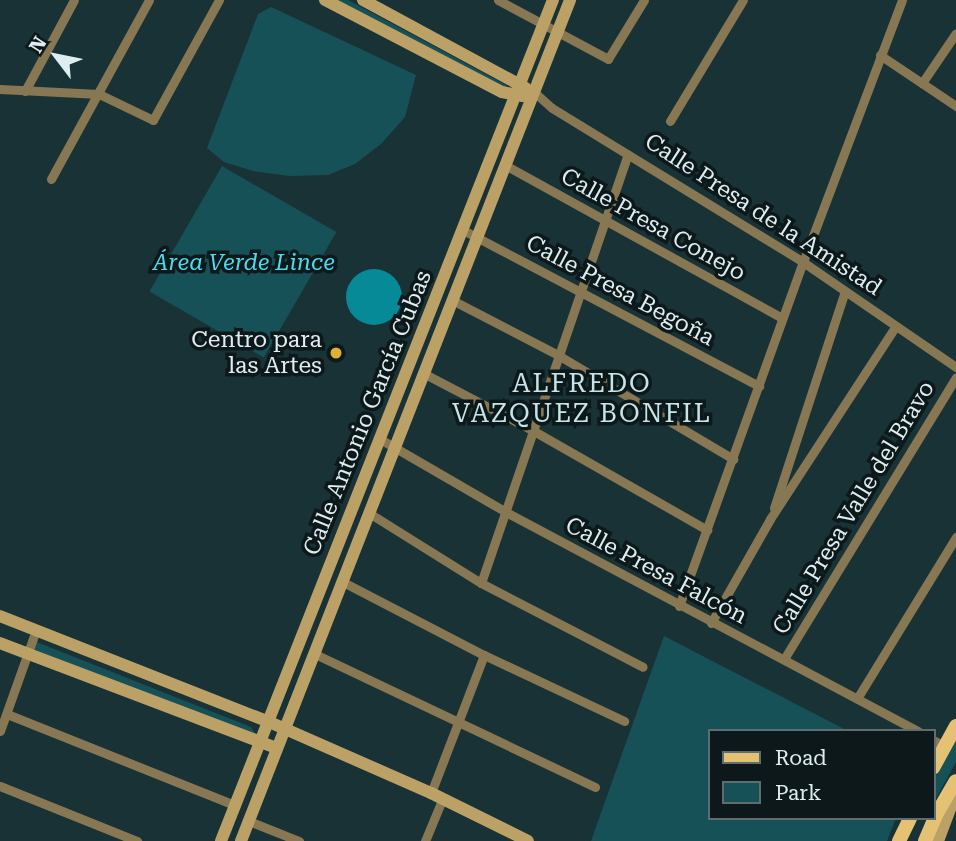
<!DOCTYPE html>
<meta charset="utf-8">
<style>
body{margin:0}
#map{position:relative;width:956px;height:841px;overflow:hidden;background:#183236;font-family:"Roboto Serif",serif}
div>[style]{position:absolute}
.green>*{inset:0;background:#175158;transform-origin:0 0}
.water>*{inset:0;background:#078a98}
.round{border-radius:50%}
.street>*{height:9px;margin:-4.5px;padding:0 4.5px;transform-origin:4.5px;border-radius:4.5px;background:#887753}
.secondary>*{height:12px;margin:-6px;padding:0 6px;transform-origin:6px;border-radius:6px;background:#bca166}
.primary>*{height:14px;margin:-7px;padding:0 7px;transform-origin:7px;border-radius:7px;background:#e5c174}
.dots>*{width:19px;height:19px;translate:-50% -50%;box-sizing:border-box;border:4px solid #0c1819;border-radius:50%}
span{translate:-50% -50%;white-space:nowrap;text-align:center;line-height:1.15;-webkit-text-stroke:7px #0c1819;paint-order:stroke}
.street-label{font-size:23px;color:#deedf0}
.park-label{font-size:23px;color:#4bdcee;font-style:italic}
.poi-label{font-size:23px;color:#deedf0}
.right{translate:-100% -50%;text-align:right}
.quarter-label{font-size:26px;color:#c6e5e9;letter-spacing:2px}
.legend{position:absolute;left:708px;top:729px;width:228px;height:91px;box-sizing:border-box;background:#0c1819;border:2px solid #606d6f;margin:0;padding:9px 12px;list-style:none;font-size:21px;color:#deedf0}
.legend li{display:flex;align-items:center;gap:14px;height:35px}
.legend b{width:35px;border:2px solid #606d6f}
.north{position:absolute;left:21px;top:21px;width:70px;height:70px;-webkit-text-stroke:5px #0c1819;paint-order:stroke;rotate:302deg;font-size:19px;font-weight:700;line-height:28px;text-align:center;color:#deedf0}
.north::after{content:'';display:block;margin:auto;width:24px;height:32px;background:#deedf0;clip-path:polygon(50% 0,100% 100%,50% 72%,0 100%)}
</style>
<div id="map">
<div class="green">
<i style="clip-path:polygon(337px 0,348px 0,506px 85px,508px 89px)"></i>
<i style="clip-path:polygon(271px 7px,416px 75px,405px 117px,381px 144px,355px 164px,328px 175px,289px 176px,253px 171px,224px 162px,207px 148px,258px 14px)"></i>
<i style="left:222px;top:166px;width:132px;height:145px;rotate:30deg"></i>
<i style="clip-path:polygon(664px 636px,848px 731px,709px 731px,709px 818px,896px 818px,887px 841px,591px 841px)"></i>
<i style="clip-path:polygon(34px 641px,251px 727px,255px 733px,249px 734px,33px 649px)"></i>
<i style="clip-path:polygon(956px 741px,956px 762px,933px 804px,933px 781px)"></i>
</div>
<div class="water">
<i class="round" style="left:346px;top:269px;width:56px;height:56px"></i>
</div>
<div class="street">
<i style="left:498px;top:0;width:125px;rotate:28.2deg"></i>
<i style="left:608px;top:59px;width:69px;rotate:-58.6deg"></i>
<i style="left:880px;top:55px;width:92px;rotate:33.9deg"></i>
<i style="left:922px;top:83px;width:60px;rotate:-55.8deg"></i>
<i style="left:0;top:89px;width:99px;rotate:2.9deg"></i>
<i style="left:99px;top:94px;width:60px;rotate:25.7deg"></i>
<i style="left:153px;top:120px;width:137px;rotate:-61.2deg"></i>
<i style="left:25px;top:91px;width:103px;rotate:-61.7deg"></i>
<i style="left:533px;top:91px;width:25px;rotate:42deg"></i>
<i style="left:552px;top:108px;width:294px;rotate:31.5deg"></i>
<i style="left:803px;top:262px;width:186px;rotate:34.5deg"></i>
<i style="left:670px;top:121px;width:141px;rotate:-58.9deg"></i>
<i style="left:505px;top:165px;width:316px;rotate:28.9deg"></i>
<i style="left:51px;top:179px;width:204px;rotate:-61.3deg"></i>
<i style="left:463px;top:230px;width:335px;rotate:27.8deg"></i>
<i style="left:452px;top:300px;width:119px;rotate:27.4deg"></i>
<i style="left:558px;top:355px;width:204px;rotate:30.7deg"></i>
<i style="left:423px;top:373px;width:123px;rotate:27.6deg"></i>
<i style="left:532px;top:430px;width:202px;rotate:29.7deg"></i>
<i style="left:380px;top:439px;width:143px;rotate:30.1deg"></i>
<i style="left:504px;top:511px;width:469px;rotate:28deg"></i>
<i style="left:774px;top:508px;width:228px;rotate:-71.9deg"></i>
<i style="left:369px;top:513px;width:132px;rotate:32deg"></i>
<i style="left:481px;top:583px;width:182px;rotate:27.4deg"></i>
<i style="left:343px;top:582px;width:159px;rotate:27.4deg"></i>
<i style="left:484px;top:655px;width:155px;rotate:25.2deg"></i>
<i style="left:481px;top:583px;width:453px;rotate:-71.1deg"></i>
<i style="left:679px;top:606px;width:366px;rotate:-70.2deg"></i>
<i style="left:803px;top:262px;width:280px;rotate:-69.3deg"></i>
<i style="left:711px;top:623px;width:120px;rotate:-60.4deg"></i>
<i style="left:770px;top:519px;width:230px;rotate:-56.9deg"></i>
<i style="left:315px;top:654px;width:310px;rotate:25.4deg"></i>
<i style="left:784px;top:659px;width:330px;rotate:-58.6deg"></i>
<i style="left:858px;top:697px;width:188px;rotate:-58.5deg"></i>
<i style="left:7px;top:714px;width:245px;rotate:21.8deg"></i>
<i style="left:0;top:731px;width:107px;rotate:-70.4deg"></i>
<i style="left:933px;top:740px;width:13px;rotate:29deg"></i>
<i style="left:0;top:786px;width:148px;rotate:21.9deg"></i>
<i style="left:431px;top:793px;width:148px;rotate:-69deg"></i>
<i style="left:249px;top:821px;width:54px;rotate:21.8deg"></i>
<i style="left:425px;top:841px;width:44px;rotate:-67.5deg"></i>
</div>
<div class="secondary">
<i style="left:325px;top:0;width:199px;rotate:27.5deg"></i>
<i style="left:502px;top:92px;width:21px;rotate:11deg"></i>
<i style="left:363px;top:0;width:185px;rotate:28.4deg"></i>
<i style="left:0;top:616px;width:287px;rotate:21.5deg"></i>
<i style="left:267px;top:721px;width:179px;rotate:23.7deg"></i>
<i style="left:431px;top:793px;width:108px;rotate:26.3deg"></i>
<i style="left:0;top:643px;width:296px;rotate:20.8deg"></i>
<i style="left:221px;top:841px;width:904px;rotate:-68.46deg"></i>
<i style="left:241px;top:841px;width:903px;rotate:-68.63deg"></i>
<i style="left:938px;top:841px;width:51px;rotate:-69.4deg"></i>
</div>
<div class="primary">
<i style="left:933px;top:768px;width:48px;rotate:-61.3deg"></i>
<i style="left:899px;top:841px;width:25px;rotate:-64deg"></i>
<i style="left:925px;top:841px;width:28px;rotate:-67deg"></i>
<i style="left:936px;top:815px;width:39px;rotate:-60deg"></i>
</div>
<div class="dots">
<i style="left:336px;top:353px;background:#e1af34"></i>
</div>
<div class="street-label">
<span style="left:763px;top:215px;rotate:33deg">Calle Presa de la Amistad</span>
<span style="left:653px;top:225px;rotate:29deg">Calle Presa Conejo</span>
<span style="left:620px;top:291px;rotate:28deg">Calle Presa Begoña</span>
<span style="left:368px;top:413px;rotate:-68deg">Calle Antonio García Cubas</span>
<span style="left:854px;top:508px;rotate:-59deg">Calle Presa Valle del Bravo</span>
<span style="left:656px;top:571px;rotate:28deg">Calle Presa Falcón</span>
</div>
<div class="park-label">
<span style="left:244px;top:263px">Área Verde Lince</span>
</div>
<div class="poi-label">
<span class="right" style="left:322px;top:353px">Centro para<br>las Artes</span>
</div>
<div class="quarter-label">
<span style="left:582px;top:399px">ALFREDO<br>VAZQUEZ BONFIL</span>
</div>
<ul class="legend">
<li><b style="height:9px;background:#e5c174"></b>Road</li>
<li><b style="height:19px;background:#175158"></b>Park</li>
</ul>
<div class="north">N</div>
</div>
